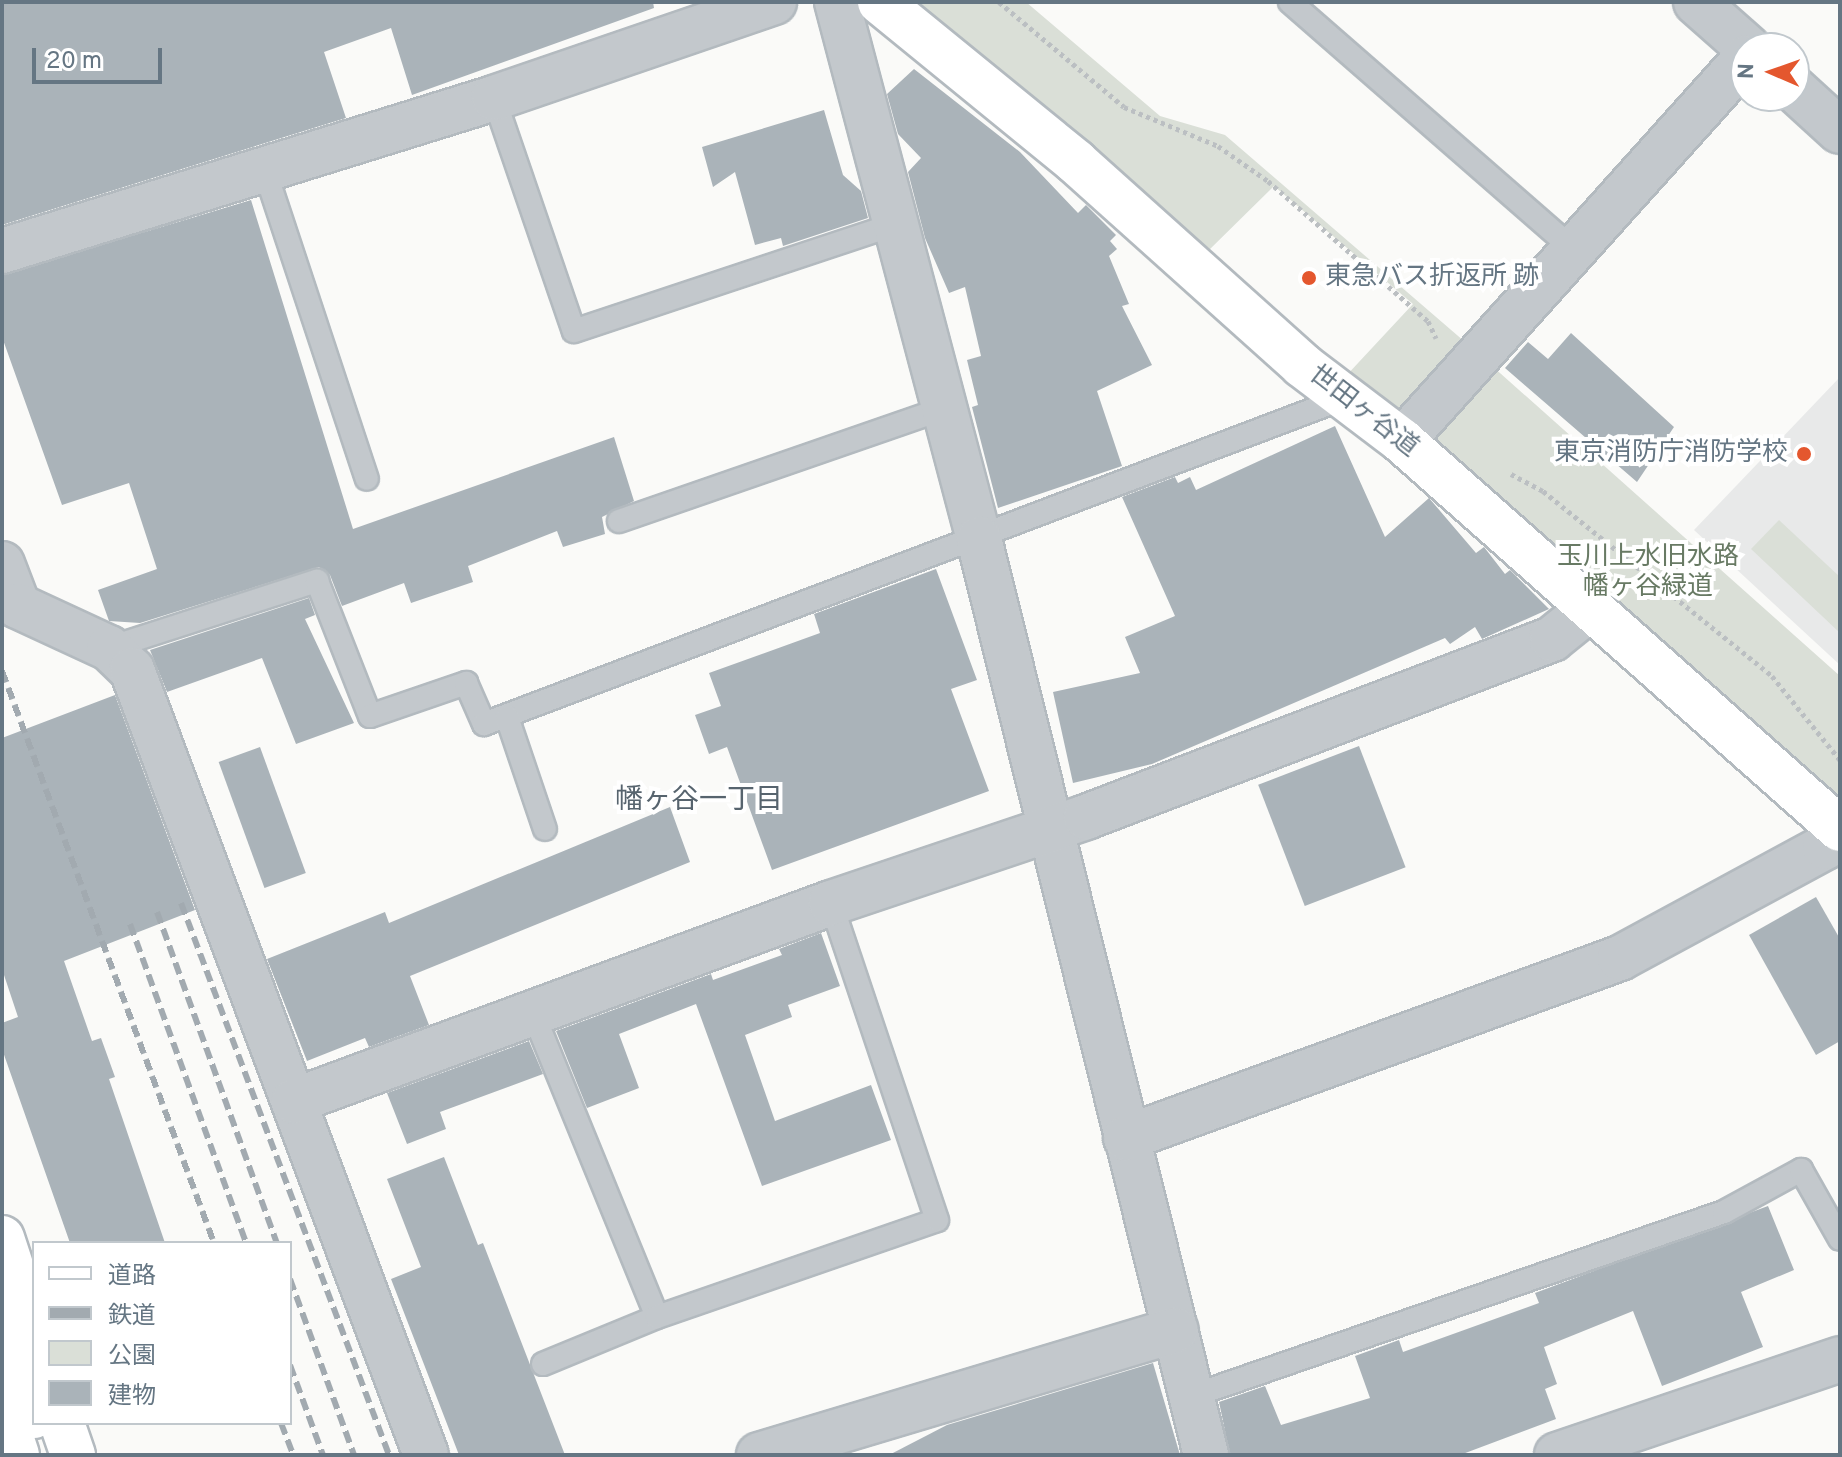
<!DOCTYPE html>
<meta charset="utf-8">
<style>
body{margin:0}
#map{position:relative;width:1842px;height:1457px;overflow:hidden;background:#fafaf8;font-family:Overpass,"Noto Sans JP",sans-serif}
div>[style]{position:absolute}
.built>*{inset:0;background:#e8e9e9}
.green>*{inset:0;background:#dadfd7}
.building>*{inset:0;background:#aab3b9;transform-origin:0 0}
.path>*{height:5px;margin-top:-2.5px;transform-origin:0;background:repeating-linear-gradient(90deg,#bbbfc2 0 4px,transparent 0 8px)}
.roads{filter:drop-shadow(2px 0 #b3babf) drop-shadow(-2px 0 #b3babf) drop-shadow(0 2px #b3babf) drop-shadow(0 -2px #b3babf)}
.lane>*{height:22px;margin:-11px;padding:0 11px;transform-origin:11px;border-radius:11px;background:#c3c8cc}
.street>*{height:44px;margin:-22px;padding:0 22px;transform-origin:22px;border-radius:22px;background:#c3c8cc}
.secondary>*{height:44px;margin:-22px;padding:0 22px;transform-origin:22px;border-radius:22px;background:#fff}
.highway>*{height:44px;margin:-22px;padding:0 22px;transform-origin:22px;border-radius:22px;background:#fff}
.rail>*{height:6px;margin-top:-3px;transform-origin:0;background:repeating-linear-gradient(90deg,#a2aab0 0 12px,transparent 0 18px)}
.dots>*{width:22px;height:22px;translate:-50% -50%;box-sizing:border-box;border:4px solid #fff;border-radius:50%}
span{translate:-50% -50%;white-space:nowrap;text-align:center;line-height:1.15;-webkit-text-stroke:8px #fff;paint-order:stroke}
.poi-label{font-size:26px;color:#657683}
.left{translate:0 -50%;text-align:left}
.right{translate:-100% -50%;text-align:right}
.street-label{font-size:26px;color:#657683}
.park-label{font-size:26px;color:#687a64}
.neighbourhood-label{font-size:28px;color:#57646e}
.frame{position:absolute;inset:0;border:4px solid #657683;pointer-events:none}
.legend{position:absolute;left:32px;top:1241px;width:260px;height:184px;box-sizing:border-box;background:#fff;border:2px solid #c1c8cd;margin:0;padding:10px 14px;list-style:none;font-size:24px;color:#657683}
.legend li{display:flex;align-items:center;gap:16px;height:40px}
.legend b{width:40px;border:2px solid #c1c8cd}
.north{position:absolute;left:1730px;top:32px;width:80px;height:80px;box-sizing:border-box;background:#fff;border:2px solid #c1c8cd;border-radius:50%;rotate:272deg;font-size:22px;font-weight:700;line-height:32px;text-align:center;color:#657683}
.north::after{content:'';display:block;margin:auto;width:28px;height:36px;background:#e4572e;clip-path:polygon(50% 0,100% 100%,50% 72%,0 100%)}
.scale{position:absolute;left:32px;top:48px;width:130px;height:36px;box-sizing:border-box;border:4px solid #657683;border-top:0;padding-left:10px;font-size:24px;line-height:28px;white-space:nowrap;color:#657683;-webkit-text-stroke:6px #fff;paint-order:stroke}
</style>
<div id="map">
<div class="built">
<i style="clip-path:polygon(1840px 377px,1840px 665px,1694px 530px)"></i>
</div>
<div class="green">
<i style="clip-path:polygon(908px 2px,1026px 2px,1160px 116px,1225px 135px,1472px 348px,1840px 676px,1840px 814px,1345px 377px,1413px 304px,1274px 186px,1206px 253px)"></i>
<i style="clip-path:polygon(1779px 520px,1840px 577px,1840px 633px,1751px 549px)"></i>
</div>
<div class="building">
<i style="clip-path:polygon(2px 2px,653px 2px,654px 8px,412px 95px,391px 28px,324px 52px,346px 118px,2px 225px)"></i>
<i style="clip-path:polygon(914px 69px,1020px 152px,1078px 213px,1086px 205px,1116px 235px,1110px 241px,1117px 249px,1109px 256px,1129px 304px,1122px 306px,1152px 365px,1097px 391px,1122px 466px,998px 508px,972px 407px,978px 405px,967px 360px,981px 356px,965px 287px,949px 293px,925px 238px,908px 172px,921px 158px,898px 134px,887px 94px)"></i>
<i style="clip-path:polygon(824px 110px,843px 175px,861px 191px,868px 218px,783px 246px,781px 238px,755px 245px,735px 172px,713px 187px,702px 147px)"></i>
<i style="clip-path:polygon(251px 200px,353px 529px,614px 437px,634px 501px,602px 517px,605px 534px,563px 547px,557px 531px,468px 566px,473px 582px,411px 603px,404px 583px,342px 606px,330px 575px,319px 567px,140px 623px,109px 621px,98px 590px,157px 569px,129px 483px,62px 505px,2px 337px,2px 275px)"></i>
<i style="clip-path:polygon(1571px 333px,1674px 427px,1637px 482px,1505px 368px,1528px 342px,1548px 359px)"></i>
<i style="clip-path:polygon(1335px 426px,1385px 537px,1429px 498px,1476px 553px,1484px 547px,1505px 574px,1510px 570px,1549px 609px,1482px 639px,1475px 627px,1450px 644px,1445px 638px,1152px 764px,1073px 783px,1053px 692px,1140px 673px,1125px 637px,1175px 616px,1122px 497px,1175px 477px,1178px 483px,1190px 477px,1196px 490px)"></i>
<i style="clip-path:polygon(936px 569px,977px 680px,951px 689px,989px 791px,772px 870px,727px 747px,709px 754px,695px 715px,721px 706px,709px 673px,820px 633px,814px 614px)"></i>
<i style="clip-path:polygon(309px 598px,315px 615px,305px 619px,354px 723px,296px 744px,262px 658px,167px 692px,150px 650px)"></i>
<i style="clip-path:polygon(115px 695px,195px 910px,64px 961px,92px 1041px,101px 1038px,115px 1077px,109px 1079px,165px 1243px,70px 1243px,2px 1049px,2px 1023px,18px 1017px,2px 969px,2px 738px)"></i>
<i style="left:1359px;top:746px;width:130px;height:108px;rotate:69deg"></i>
<i style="left:260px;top:747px;width:134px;height:44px;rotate:70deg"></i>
<i style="clip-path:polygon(670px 807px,690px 862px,410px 976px,429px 1025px,369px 1047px,365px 1038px,307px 1061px,267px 959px,385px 912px,389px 923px)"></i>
<i style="clip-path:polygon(1816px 897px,1840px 939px,1840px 1041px,1816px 1055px,1749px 935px)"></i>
<i style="clip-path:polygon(821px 933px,840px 986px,788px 1005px,792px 1017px,745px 1035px,775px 1121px,871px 1085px,891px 1140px,762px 1186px,696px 1004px,619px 1034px,639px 1088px,587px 1108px,556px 1031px,711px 974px,713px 980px,782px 955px,779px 949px)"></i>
<i style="clip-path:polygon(529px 1041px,543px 1074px,440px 1112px,446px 1129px,407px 1144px,387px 1093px)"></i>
<i style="clip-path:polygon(444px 1157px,478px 1245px,483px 1243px,565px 1455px,459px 1455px,391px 1279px,421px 1267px,387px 1179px)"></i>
<i style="clip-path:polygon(1768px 1206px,1794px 1270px,1741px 1292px,1763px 1347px,1662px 1386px,1633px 1311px,1544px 1347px,1557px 1384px,1545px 1389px,1556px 1419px,1460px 1455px,1230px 1455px,1219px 1402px,1265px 1386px,1281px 1425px,1370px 1398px,1355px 1356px,1399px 1340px,1403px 1352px,1539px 1303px,1535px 1293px)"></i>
<i style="clip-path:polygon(1153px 1363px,1180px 1455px,889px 1455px,947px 1425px)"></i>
</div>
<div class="path">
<i style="left:999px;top:2px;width:163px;rotate:40deg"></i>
<i style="left:1124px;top:107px;width:102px;rotate:22.5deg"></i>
<i style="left:1218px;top:146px;width:61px;rotate:35deg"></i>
<i style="left:1268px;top:181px;width:213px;rotate:41.2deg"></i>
<i style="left:1428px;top:321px;width:19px;rotate:65deg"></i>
<i style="left:1511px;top:474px;width:36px;rotate:28deg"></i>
<i style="left:1543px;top:491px;width:294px;rotate:38.9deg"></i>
<i style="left:1772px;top:676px;width:108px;rotate:51deg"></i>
</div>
<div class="roads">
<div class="lane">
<i style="left:1290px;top:2px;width:373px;rotate:41.1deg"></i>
<i style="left:494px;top:98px;width:246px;rotate:71.1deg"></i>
<i style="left:574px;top:331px;width:342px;rotate:-18.4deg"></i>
<i style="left:265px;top:171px;width:324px;rotate:71.7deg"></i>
<i style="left:619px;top:521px;width:346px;rotate:-19.1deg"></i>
<i style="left:109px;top:648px;width:219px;rotate:-17.9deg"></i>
<i style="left:317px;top:581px;width:145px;rotate:68.6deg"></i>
<i style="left:370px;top:716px;width:102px;rotate:-19deg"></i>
<i style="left:466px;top:683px;width:45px;rotate:66.3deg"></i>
<i style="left:484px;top:724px;width:920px;rotate:-20.76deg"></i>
<i style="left:507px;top:717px;width:118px;rotate:71.3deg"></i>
<i style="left:533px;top:1013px;width:328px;rotate:67.8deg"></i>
<i style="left:543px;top:1364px;width:123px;rotate:-22.4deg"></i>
<i style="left:657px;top:1317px;width:296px;rotate:-19.1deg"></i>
<i style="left:937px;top:1220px;width:334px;rotate:-108.5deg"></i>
<i style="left:1192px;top:1396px;width:563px;rotate:-19.08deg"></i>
<i style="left:1724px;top:1212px;width:88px;rotate:-28.6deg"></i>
<i style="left:1801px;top:1170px;width:79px;rotate:60.5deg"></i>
</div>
<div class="street">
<i style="left:837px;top:2px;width:555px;rotate:75.19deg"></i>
<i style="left:979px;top:539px;width:944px;rotate:76.08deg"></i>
<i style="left:1696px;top:2px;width:69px;rotate:41.5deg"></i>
<i style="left:1794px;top:89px;width:62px;rotate:42.4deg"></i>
<i style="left:2px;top:251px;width:515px;rotate:-17.27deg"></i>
<i style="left:494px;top:98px;width:296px;rotate:-18.9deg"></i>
<i style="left:1402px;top:441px;width:515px;rotate:-48.07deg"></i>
<i style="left:2px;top:564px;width:45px;rotate:69.1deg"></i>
<i style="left:18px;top:606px;width:100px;rotate:24.8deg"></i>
<i style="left:109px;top:648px;width:32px;rotate:44deg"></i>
<i style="left:132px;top:670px;width:838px;rotate:69.47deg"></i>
<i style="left:294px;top:1101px;width:572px;rotate:-20.24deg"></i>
<i style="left:831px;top:903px;width:269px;rotate:-18.6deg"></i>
<i style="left:1086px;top:817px;width:499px;rotate:-20.9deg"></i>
<i style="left:1552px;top:639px;width:46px;rotate:-38.9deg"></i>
<i style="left:1126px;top:1138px;width:526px;rotate:-20.02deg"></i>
<i style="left:1620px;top:958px;width:233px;rotate:-28.4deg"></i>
<i style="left:1825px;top:847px;width:22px;rotate:-47deg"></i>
<i style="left:759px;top:1455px;width:435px;rotate:-16.7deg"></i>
<i style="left:1557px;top:1455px;width:299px;rotate:-18.7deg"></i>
</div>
<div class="secondary">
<i style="left:880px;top:2px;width:253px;rotate:39.2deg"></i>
<i style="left:1076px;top:162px;width:304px;rotate:41.9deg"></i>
<i style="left:1302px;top:365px;width:126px;rotate:37.2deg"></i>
<i style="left:1402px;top:441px;width:585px;rotate:41.54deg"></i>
</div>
<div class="highway">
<i style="left:2px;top:1238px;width:103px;rotate:71.9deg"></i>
<i style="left:2px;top:1316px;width:105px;rotate:72.3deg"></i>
<i style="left:2px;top:1409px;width:48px;rotate:71.9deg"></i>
<i style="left:62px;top:1423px;width:34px;rotate:71deg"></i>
</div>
</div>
<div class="rail">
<i style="left:2px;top:671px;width:610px;rotate:69.66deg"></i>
<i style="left:181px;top:903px;width:590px;rotate:69.35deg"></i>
<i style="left:157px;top:912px;width:352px;rotate:70.1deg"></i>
<i style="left:130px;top:924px;width:339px;rotate:70deg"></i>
<i style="left:290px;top:1279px;width:187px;rotate:70deg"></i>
<i style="left:290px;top:1365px;width:96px;rotate:69.9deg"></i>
<i style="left:281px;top:1423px;width:34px;rotate:69deg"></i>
</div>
<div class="dots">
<i style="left:1309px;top:278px;background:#e4572e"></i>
<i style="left:1804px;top:454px;background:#e4572e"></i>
</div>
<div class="poi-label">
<span class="left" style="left:1325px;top:278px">東急バス折返所 跡</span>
<span class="right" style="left:1788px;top:454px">東京消防庁消防学校</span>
</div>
<div class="street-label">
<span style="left:1363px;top:412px;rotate:38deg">世田ヶ谷道</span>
</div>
<div class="park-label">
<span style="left:1648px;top:573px">玉川上水旧水路<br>幡ヶ谷緑道</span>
</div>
<div class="neighbourhood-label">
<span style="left:699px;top:801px">幡ヶ谷一丁目</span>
</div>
<div class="frame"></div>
<ul class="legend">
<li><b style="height:10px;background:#fff"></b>道路</li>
<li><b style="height:10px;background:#a2aab0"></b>鉄道</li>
<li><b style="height:22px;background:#dadfd7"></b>公園</li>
<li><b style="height:22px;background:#aab3b9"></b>建物</li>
</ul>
<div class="north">N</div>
<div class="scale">20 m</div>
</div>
